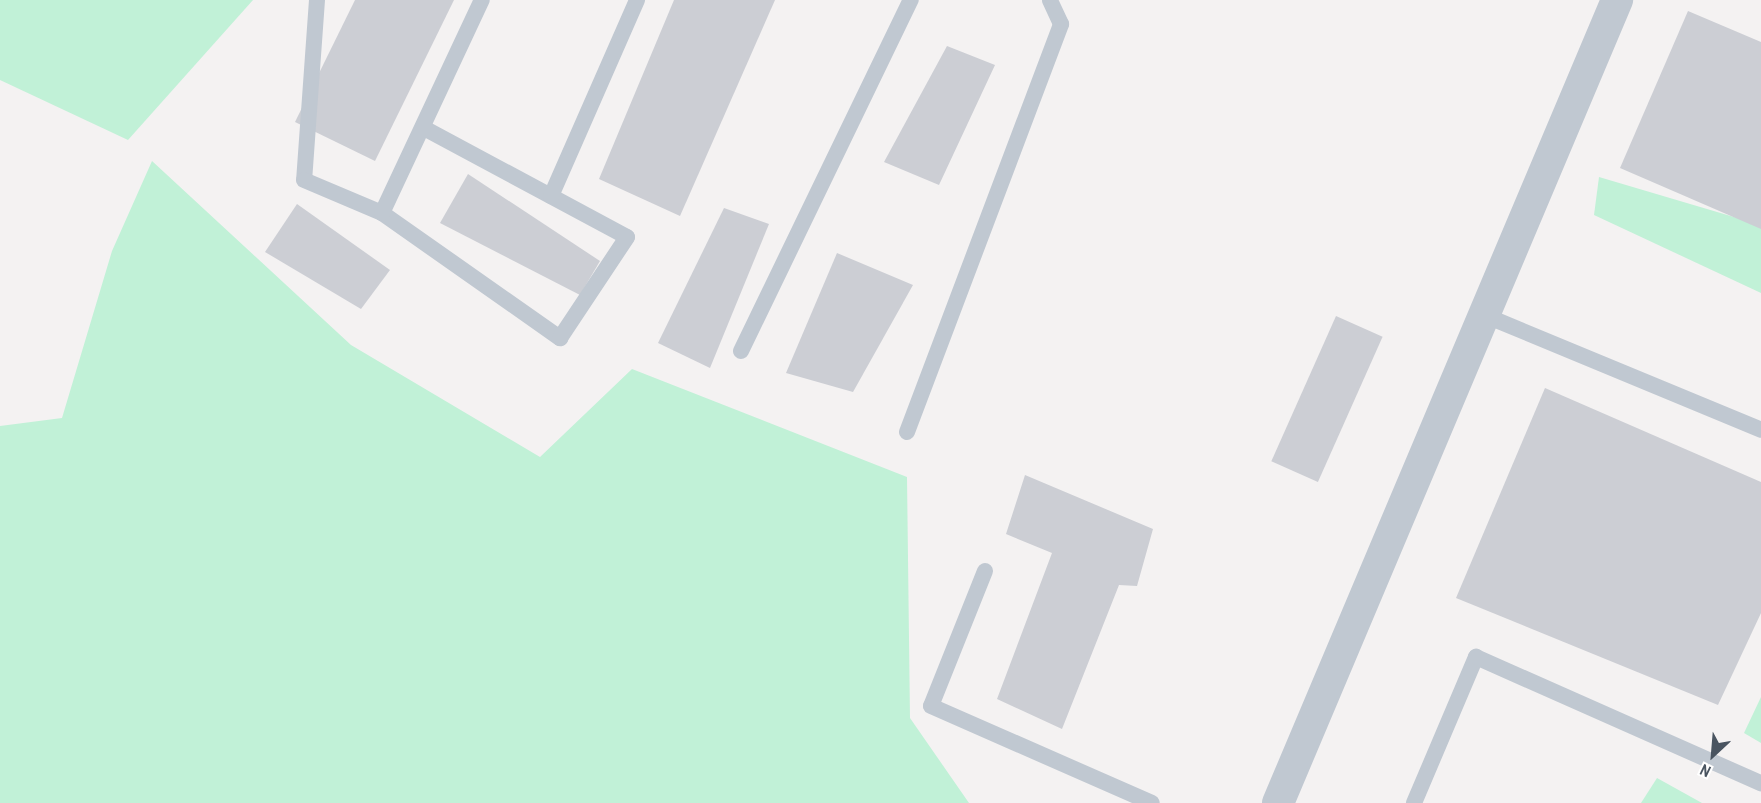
<!DOCTYPE html>
<style>
body{margin:0}
#map{position:relative;width:1761px;height:803px;overflow:hidden;background:#f4f2f2;font-family:"Archivo Narrow",sans-serif}
div>[style]{position:absolute}
.green>*{inset:0;background:#c1f1d7}
.building>*{inset:0;background:#ccced4;transform-origin:0 0}
.service>*{height:16px;margin:-8px;padding:0 8px;transform-origin:8px;border-radius:8px;background:#c0c8d1}
.minor>*{height:32px;margin:-16px;padding:0 16px;transform-origin:16px;border-radius:16px;background:#c0c8d1}
span{translate:-50% -50%;white-space:nowrap;text-align:center;line-height:1.15;-webkit-text-stroke:4.5px #fff;paint-order:stroke}
.north{position:absolute;left:1683px;top:725px;width:60px;height:60px;-webkit-text-stroke:4px #fff;paint-order:stroke;rotate:206deg;font-size:16px;font-weight:700;line-height:24px;text-align:center;color:#495460}
.north::after{content:'';display:block;margin:auto;width:21px;height:27px;background:#495460;clip-path:polygon(50% 0,100% 100%,50% 72%,0 100%)}
</style>
<div id="map">
<div class="green">
<i style="clip-path:polygon(0 0,253px 0,128px 140px,0 80px)"></i>
<i style="clip-path:polygon(152px 161px,351px 345px,540px 457px,632px 369px,907px 477px,910px 718px,969px 803px,0 803px,0 426px,62px 418px,112px 251px)"></i>
<i style="clip-path:polygon(1599px 177px,1761px 225px,1761px 293px,1594px 215px)"></i>
<i style="clip-path:polygon(1761px 697px,1761px 743px,1744px 733px)"></i>
<i style="clip-path:polygon(1657px 778px,1702px 803px,1641px 803px)"></i>
</div>
<div class="building">
<i style="clip-path:polygon(355px 0,454px 0,375px 161px,295px 122px)"></i>
<i style="clip-path:polygon(674px 0,775px 0,680px 216px,599px 179px)"></i>
<i style="clip-path:polygon(1688px 11px,1761px 42px,1761px 229px,1620px 168px)"></i>
<i style="clip-path:polygon(947px 46px,995px 65px,939px 185px,884px 162px)"></i>
<i style="clip-path:polygon(468px 174px,600px 261px,580px 295px,440px 223px)"></i>
<i style="clip-path:polygon(297px 204px,390px 270px,361px 309px,265px 252px)"></i>
<i style="clip-path:polygon(724px 208px,769px 224px,710px 368px,658px 343px)"></i>
<i style="clip-path:polygon(837px 253px,913px 285px,853px 392px,786px 373px)"></i>
<i style="left:1336px;top:316px;width:51px;height:159px;rotate:24deg"></i>
<i style="clip-path:polygon(1545px 388px,1761px 482px,1761px 613px,1718px 705px,1456px 598px)"></i>
<i style="clip-path:polygon(1025px 475px,1153px 529px,1137px 586px,1119px 585px,1062px 729px,997px 699px,1052px 553px,1006px 534px)"></i>
</div>
<div class="service">
<i style="left:317px;top:0;width:180px;rotate:94.1deg"></i>
<i style="left:304px;top:180px;width:85px;rotate:22.9deg"></i>
<i style="left:382px;top:213px;width:218px;rotate:35.1deg"></i>
<i style="left:560px;top:338px;width:121px;rotate:-56.4deg"></i>
<i style="left:627px;top:237px;width:230px;rotate:-151.8deg"></i>
<i style="left:551px;top:196px;width:214px;rotate:-66.3deg"></i>
<i style="left:382px;top:213px;width:235px;rotate:-64.9deg"></i>
<i style="left:1484px;top:315px;width:300px;rotate:22.5deg"></i>
<i style="left:741px;top:351px;width:390px;rotate:-64.2deg"></i>
<i style="left:907px;top:432px;width:436px;rotate:-69.3deg"></i>
<i style="left:1061px;top:24px;width:26px;rotate:-115deg"></i>
<i style="left:985px;top:571px;width:145px;rotate:111.8deg"></i>
<i style="left:931px;top:706px;width:241px;rotate:23.7deg"></i>
<i style="left:1414px;top:803px;width:159px;rotate:-67deg"></i>
<i style="left:1476px;top:657px;width:312px;rotate:23.9deg"></i>
</div>
<div class="minor">
<i style="left:1278px;top:803px;width:872px;rotate:-67.11deg"></i>
</div>
<div class="north">N</div>
</div>
